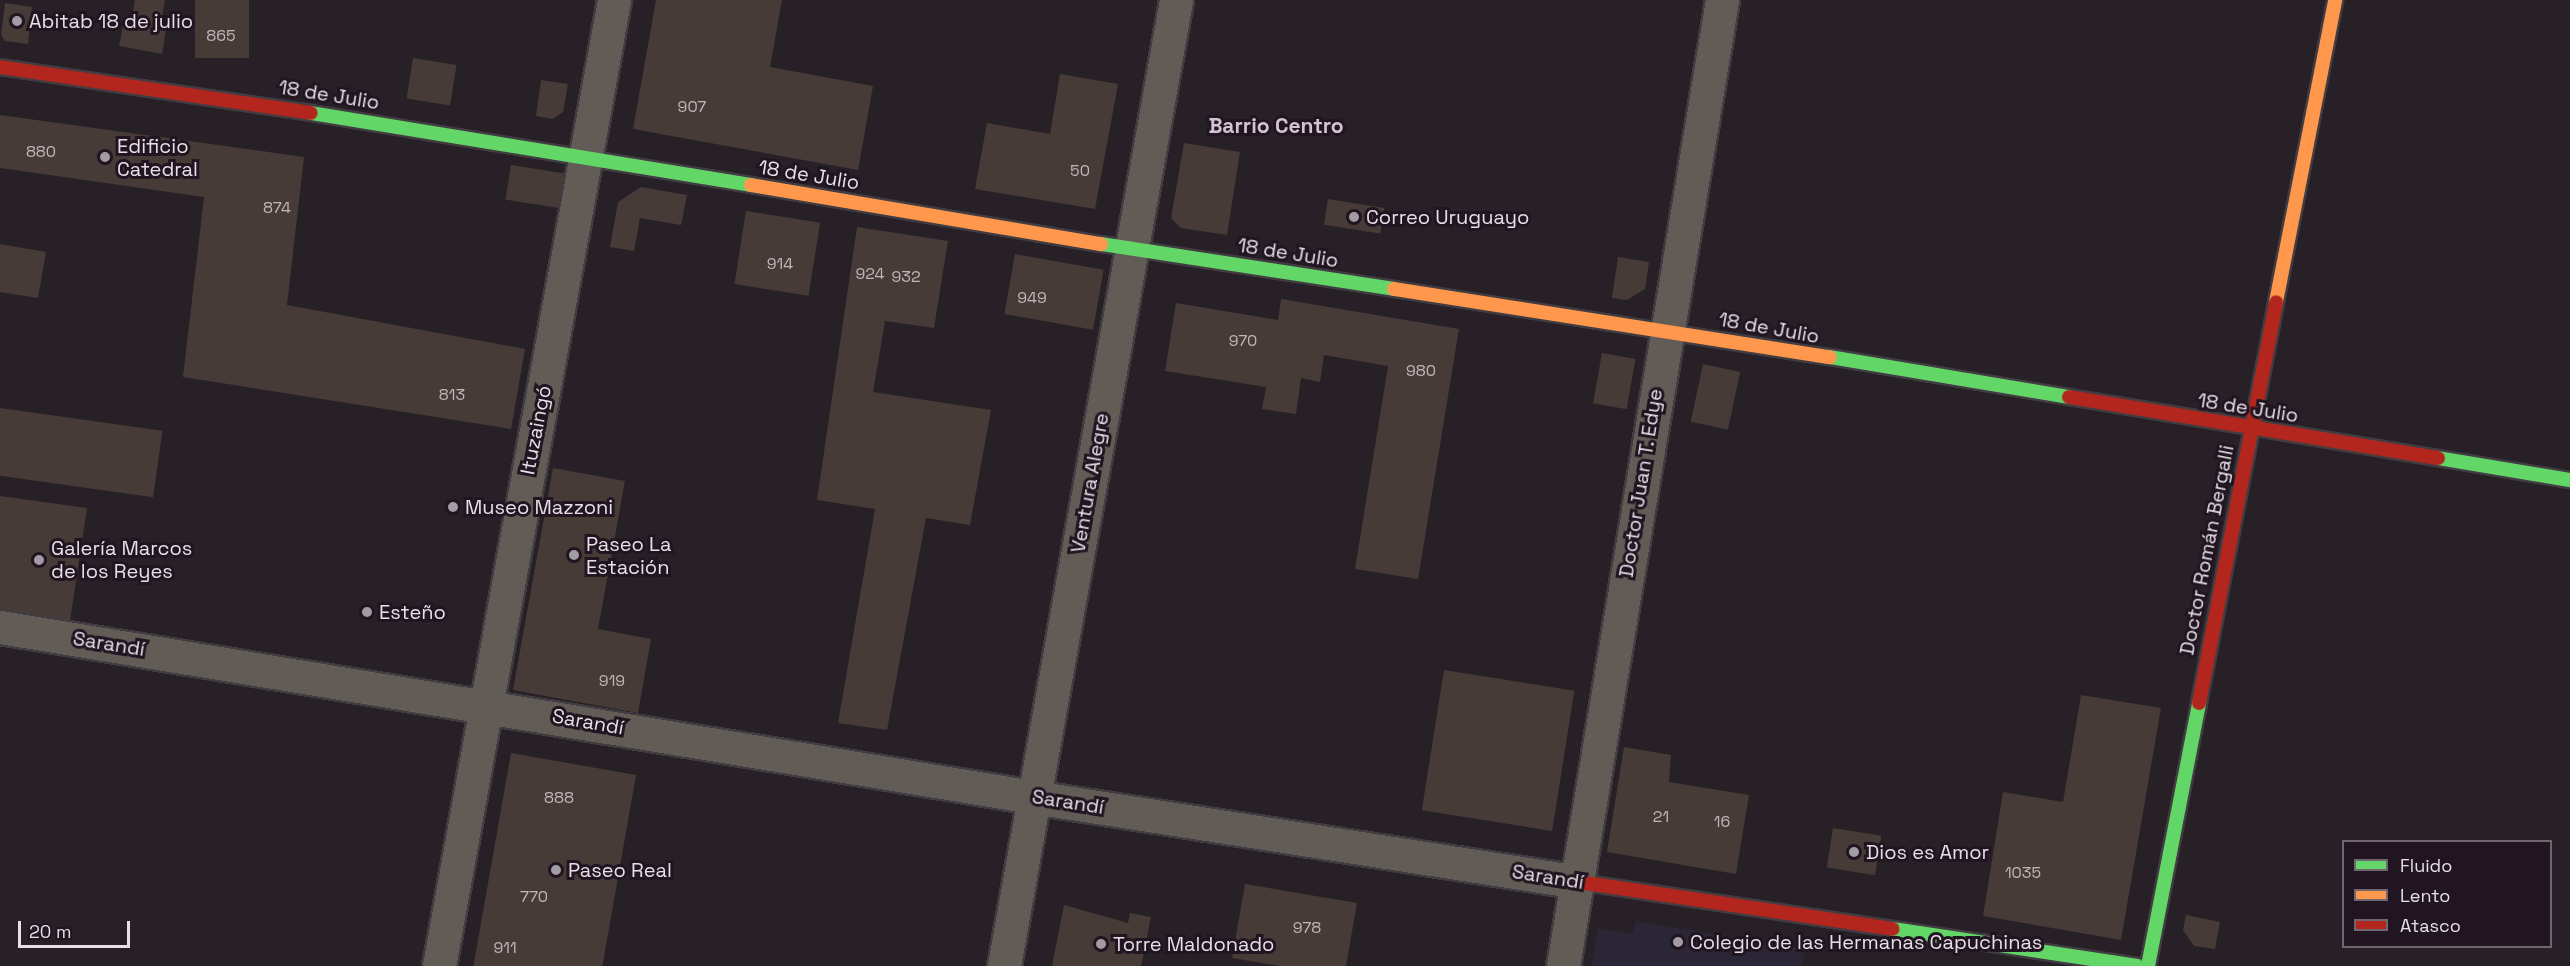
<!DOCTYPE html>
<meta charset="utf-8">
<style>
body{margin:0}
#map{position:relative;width:2570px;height:966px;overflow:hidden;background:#272127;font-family:"Space Grotesk",sans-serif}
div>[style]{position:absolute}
.education>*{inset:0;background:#2a2635}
.building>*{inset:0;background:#463b36;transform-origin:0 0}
.roads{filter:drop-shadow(2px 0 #413c41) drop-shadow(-2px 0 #413c41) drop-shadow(0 2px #413c41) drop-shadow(0 -2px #413c41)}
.street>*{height:33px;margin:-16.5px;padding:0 16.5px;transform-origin:16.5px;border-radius:16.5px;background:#615c56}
.fast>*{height:14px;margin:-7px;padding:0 7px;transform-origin:7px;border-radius:7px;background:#63d668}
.slow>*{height:14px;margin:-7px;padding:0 7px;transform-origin:7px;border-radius:7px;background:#ff974d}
.jam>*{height:14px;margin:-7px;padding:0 7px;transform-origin:7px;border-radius:7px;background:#b3261e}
.dots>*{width:16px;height:16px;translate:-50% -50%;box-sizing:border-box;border:3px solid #201520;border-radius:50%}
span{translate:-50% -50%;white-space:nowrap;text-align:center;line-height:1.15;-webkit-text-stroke:6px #201520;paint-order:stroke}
.number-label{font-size:16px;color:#bfb6bb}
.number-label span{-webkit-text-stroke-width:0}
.poi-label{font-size:20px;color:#e7dfe7}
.left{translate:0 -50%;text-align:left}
.street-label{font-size:20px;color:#e7dfe7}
.neighbourhood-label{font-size:21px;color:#d3c3d3;font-weight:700}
.legend{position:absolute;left:2342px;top:840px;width:210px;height:108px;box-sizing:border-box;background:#201520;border:2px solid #706670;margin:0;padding:8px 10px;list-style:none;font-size:18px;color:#e7dfe7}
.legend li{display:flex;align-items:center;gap:12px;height:30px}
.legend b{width:30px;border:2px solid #706670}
.scale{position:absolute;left:18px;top:921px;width:112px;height:27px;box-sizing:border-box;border:3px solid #e7dfe7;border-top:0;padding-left:8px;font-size:18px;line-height:21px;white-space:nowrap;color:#e7dfe7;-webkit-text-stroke:4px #201520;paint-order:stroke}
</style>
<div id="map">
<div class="education">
<i style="clip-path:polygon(1636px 921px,1805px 949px,1802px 966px,1591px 966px,1598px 928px,1633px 934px)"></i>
</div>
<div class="building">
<i style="clip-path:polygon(135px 0,165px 0,161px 23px,167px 24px,162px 54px,119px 46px,125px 16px,132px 17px)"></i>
<i style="left:195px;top:0;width:54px;height:58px"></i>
<i style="clip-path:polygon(656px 0,782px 0,770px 67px,873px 86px,858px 170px,633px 129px)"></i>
<i style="clip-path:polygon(5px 3px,32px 7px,28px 44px,5px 41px,1px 35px)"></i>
<i style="left:413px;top:58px;width:44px;height:41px;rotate:9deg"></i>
<i style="clip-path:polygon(1060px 74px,1118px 84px,1095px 209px,975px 189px,987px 123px,1050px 134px)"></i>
<i style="clip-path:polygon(541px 80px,568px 84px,563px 112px,553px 119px,536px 116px)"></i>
<i style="clip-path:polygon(0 115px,304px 157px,287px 305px,525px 349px,511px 429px,183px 377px,204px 197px,0 168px)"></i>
<i style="clip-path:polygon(1184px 143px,1240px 152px,1227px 235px,1181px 228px,1171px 218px)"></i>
<i style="left:511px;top:165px;width:54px;height:35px;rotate:9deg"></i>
<i style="clip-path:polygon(641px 187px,687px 195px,681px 225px,640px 218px,634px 251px,610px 247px,618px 202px)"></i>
<i style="left:1328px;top:199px;width:57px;height:26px;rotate:9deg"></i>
<i style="left:746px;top:211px;width:75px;height:74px;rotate:9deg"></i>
<i style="clip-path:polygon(857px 227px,948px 241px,934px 328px,885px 321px,873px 392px,991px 410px,970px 525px,926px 518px,887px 730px,838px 723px,875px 509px,817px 500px)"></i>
<i style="clip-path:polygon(0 244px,46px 252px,38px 298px,0 292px)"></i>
<i style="left:1015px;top:254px;width:90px;height:61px;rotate:10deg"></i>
<i style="clip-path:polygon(1618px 257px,1649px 262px,1645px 289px,1627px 300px,1612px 298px)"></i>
<i style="clip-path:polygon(1281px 299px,1459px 329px,1418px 579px,1355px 569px,1388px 366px,1324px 355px,1320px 382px,1301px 378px,1296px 414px,1262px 409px,1266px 387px,1165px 371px,1176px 303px,1278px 320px)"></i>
<i style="left:1602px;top:353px;width:34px;height:51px;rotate:10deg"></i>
<i style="left:1703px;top:364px;width:38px;height:59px;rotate:12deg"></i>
<i style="left:0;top:408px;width:164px;height:67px;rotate:8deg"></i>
<i style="clip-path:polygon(553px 468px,625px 481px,598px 629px,651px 639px,638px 713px,513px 690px)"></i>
<i style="clip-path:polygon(0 496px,87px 508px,70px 621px,0 611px)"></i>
<i style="left:1444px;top:670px;width:132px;height:142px;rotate:9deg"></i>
<i style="clip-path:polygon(2081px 695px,2161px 708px,2121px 940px,1983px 916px,2003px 792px,2063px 802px)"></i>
<i style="clip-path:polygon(1624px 747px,1671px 755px,1669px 782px,1749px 795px,1736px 874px,1607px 852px)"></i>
<i style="left:511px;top:753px;width:127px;height:216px;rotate:10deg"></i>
<i style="left:1833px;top:828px;width:49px;height:40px;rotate:9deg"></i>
<i style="clip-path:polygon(1245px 884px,1357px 903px,1346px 966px,1280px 966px,1232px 958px)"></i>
<i style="clip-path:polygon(1064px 905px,1128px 923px,1130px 913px,1151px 917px,1141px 966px,1052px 966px)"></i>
<i style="clip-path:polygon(2186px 915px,2220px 922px,2215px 949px,2194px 946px,2183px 930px)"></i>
</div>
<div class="roads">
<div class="street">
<i style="left:0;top:627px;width:1047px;rotate:9.35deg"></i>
<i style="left:1033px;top:797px;width:553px;rotate:8.85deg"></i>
<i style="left:439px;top:966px;width:982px;rotate:-79.73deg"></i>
<i style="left:1004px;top:966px;width:981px;rotate:-79.9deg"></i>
<i style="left:1563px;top:966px;width:979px;rotate:-80.65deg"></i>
</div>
<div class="fast">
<i style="left:311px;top:113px;width:446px;rotate:9.3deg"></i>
<i style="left:1101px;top:244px;width:296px;rotate:8.7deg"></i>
<i style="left:1830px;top:357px;width:242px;rotate:9.5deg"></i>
<i style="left:2438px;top:458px;width:134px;rotate:9.5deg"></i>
<i style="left:1893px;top:929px;width:247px;rotate:8.6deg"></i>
<i style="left:2148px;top:966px;width:268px;rotate:-79deg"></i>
</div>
<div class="slow">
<i style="left:751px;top:185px;width:355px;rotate:9.6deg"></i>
<i style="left:1394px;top:289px;width:441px;rotate:8.9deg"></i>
<i style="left:2276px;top:302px;width:308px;rotate:-78.9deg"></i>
</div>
<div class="jam">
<i style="left:0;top:67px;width:314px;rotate:8.4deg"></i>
<i style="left:2069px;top:397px;width:374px;rotate:9.4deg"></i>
<i style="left:2199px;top:703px;width:408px;rotate:-79.1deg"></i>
<i style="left:1579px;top:882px;width:317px;rotate:8.5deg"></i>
</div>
</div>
<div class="dots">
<i style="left:17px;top:21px;background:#a49ca4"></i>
<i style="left:105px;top:157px;background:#a49ca4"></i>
<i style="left:1354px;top:217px;background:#a49ca4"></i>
<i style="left:453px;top:507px;background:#a49ca4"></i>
<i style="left:574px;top:555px;background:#a49ca4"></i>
<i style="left:39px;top:560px;background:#a49ca4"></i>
<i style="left:367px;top:612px;background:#a49ca4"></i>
<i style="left:1854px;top:852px;background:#a49ca4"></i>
<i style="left:556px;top:870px;background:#a49ca4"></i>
<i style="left:1678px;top:942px;background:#a49ca4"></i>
<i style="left:1101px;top:944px;background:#a49ca4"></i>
</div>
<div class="number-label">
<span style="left:221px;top:36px">865</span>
<span style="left:692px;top:107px">907</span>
<span style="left:41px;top:152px">880</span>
<span style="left:1080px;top:171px">50</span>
<span style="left:277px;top:208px">874</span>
<span style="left:780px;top:264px">914</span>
<span style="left:870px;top:274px">924</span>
<span style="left:906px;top:277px">932</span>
<span style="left:1032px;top:298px">949</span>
<span style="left:1243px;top:341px">970</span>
<span style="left:1421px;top:371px">980</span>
<span style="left:452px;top:395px">813</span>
<span style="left:612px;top:681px">919</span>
<span style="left:559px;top:798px">888</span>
<span style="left:1661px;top:817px">21</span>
<span style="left:1722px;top:822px">16</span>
<span style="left:2023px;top:873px">1035</span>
<span style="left:534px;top:897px">770</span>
<span style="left:1307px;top:928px">978</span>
<span style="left:505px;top:948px">911</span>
</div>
<div class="poi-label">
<span class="left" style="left:29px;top:21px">Abitab 18 de julio</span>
<span class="left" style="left:117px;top:158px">Edificio<br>Catedral</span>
<span class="left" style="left:1366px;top:217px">Correo Uruguayo</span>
<span class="left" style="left:465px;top:507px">Museo Mazzoni</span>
<span class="left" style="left:586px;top:556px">Paseo La<br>Estación</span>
<span class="left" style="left:51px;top:560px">Galería Marcos<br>de los Reyes</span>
<span class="left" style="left:379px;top:612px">Esteño</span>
<span class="left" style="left:1866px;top:852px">Dios es Amor</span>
<span class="left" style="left:568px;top:870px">Paseo Real</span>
<span class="left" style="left:1690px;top:942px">Colegio de las Hermanas Capuchinas</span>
<span class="left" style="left:1113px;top:944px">Torre Maldonado</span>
</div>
<div class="street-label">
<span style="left:329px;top:95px;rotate:9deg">18 de Julio</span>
<span style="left:809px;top:175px;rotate:9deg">18 de Julio</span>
<span style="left:1288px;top:253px;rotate:9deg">18 de Julio</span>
<span style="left:1769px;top:328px;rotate:10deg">18 de Julio</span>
<span style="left:2248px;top:408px;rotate:9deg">18 de Julio</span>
<span style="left:536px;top:430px;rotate:-79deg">Ituzaingó</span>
<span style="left:1090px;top:483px;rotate:-80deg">Ventura Alegre</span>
<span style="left:1641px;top:483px;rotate:-81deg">Doctor Juan T. Edye</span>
<span style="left:2207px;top:550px;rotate:-79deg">Doctor Román Bergalli</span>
<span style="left:109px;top:644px;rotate:9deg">Sarandí</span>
<span style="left:588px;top:722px;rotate:10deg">Sarandí</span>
<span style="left:1068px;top:802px;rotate:9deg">Sarandí</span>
<span style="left:1548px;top:877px;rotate:9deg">Sarandí</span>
</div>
<div class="neighbourhood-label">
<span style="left:1276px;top:126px">Barrio Centro</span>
</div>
<ul class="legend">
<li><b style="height:8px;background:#63d668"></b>Fluido</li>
<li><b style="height:8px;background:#ff974d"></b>Lento</li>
<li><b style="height:8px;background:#b3261e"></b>Atasco</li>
</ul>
<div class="scale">20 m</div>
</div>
